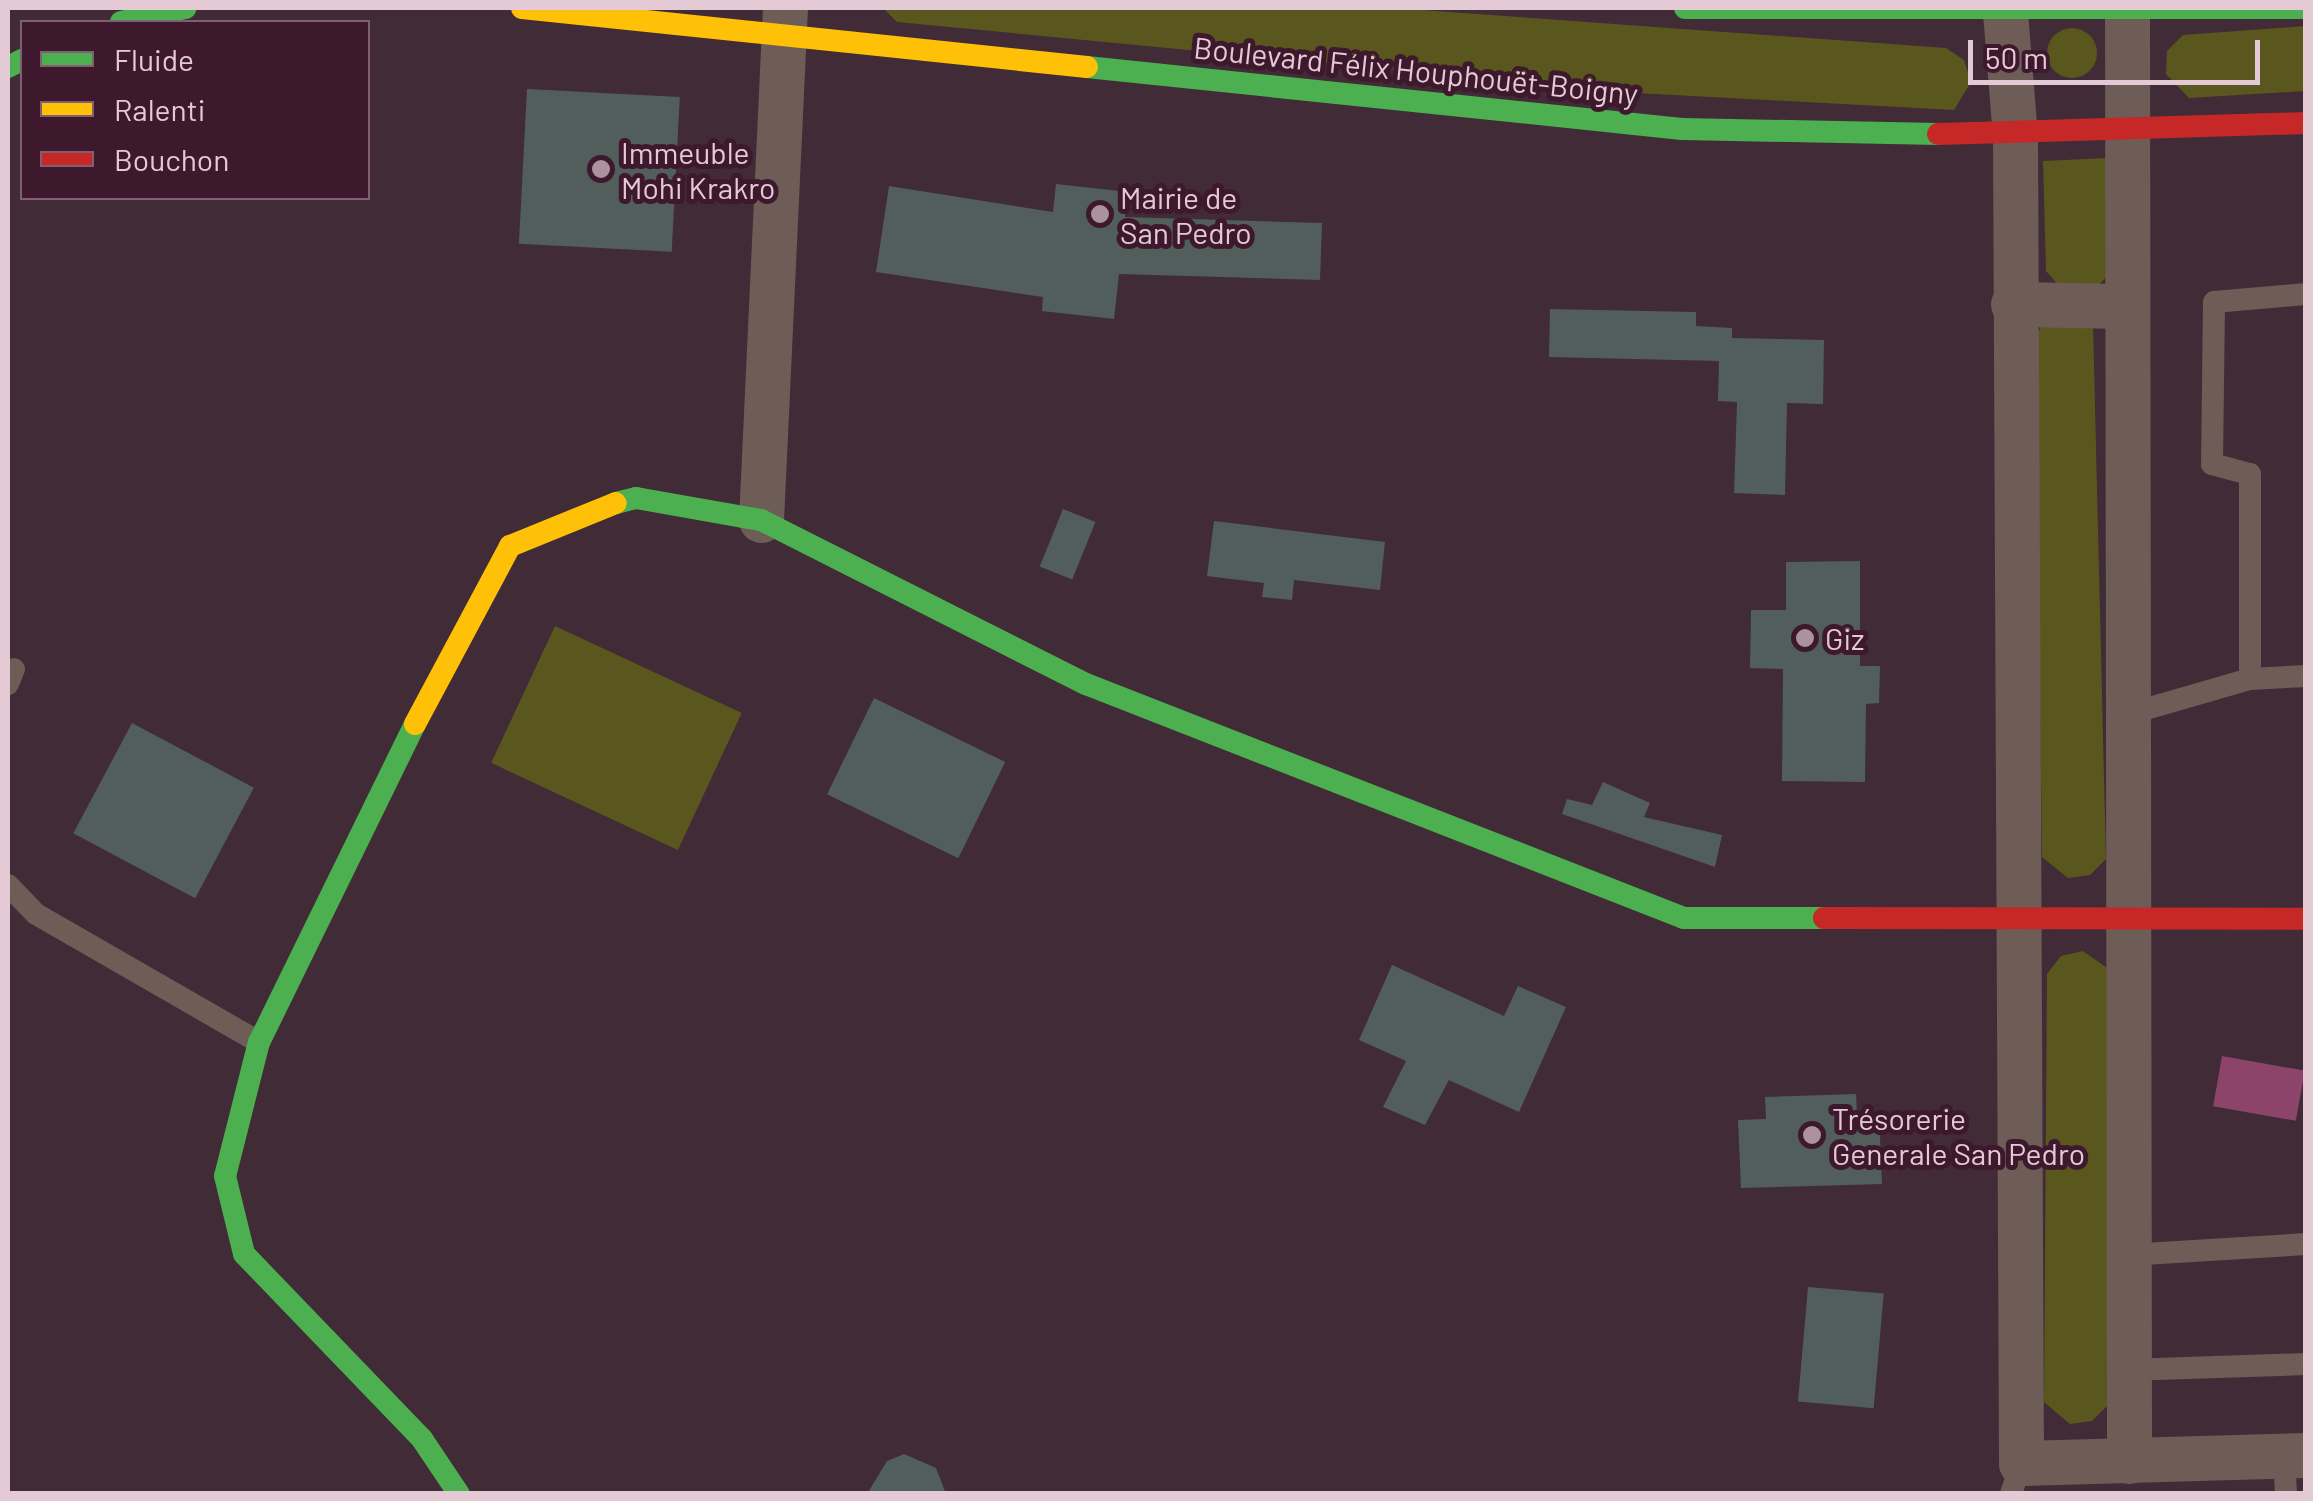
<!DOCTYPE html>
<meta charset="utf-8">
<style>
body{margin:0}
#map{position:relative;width:2313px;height:1501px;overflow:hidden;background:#412b36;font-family:Barlow,sans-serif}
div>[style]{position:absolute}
.green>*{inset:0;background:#5a571e;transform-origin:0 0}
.round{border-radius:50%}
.water>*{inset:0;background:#8d446a;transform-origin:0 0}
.building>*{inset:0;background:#525e5c;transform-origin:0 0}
.lane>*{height:22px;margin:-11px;padding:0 11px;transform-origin:11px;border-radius:11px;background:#6e5c57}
.street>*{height:45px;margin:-22.5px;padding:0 22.5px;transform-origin:22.5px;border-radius:22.5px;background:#6e5c57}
.fast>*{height:22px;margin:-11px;padding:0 11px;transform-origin:11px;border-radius:11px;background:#4caf50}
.slow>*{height:22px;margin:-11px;padding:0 11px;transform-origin:11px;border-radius:11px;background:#ffc107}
.jam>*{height:22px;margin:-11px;padding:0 11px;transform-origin:11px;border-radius:11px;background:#c62828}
.dots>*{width:28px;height:28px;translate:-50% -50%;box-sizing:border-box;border:5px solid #3e182d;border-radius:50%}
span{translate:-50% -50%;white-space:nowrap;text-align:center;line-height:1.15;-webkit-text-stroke:10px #3e182d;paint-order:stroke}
.street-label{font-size:30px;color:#e4cad5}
.poi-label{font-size:30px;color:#e4cad5}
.left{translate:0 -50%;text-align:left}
.frame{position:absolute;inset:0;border:10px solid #e4cad5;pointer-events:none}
.legend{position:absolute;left:20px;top:20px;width:350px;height:180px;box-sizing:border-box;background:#3e182d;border:2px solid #805f70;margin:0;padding:12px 18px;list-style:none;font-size:30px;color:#e4cad5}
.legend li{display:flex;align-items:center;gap:20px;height:50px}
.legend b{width:50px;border:2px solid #805f70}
.scale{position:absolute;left:1968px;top:40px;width:292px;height:45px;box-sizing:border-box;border:5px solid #e4cad5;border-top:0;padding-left:12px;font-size:30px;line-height:35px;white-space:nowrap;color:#e4cad5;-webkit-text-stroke:8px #3e182d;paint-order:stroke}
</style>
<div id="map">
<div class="green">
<i style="clip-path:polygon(883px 8px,1394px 8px,1946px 48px,1964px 60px,1971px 82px,1954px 110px,1637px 93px,897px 22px)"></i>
<i style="clip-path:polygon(2305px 26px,2305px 91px,2189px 98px,2166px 74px,2167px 51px,2183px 35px)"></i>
<i class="round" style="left:2047px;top:28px;width:50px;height:50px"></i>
<i style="clip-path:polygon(2107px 158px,2110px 273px,2094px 290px,2061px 288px,2046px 271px,2043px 161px)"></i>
<i style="clip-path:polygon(2093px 324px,2106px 859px,2090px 875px,2068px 878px,2042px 857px,2036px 337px,2041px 327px)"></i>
<i style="left:555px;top:626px;width:206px;height:151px;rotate:25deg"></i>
<i style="clip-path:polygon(2083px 951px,2110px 970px,2108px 1405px,2092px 1421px,2070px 1424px,2044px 1402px,2047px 974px,2061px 956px)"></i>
</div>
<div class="water">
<i style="left:2222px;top:1056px;width:84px;height:51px;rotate:10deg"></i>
</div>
<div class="building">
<i style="left:527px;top:89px;width:153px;height:155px;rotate:3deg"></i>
<i style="clip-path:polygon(1056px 184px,1128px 192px,1125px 217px,1322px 223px,1320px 280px,1119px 274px,1114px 319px,1042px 311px,1043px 297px,876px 272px,889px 186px,1053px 212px)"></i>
<i style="clip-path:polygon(1550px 309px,1696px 312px,1696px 326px,1732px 328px,1732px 338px,1824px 340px,1823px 404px,1787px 403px,1785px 495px,1734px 493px,1737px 402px,1718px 401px,1719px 361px,1549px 357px)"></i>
<i style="left:1063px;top:509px;width:35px;height:62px;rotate:22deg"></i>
<i style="clip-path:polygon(1214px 521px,1385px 542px,1380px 590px,1294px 580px,1292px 600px,1262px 597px,1264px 583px,1207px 576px)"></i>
<i style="clip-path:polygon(1860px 561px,1860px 666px,1880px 666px,1879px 703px,1866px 704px,1865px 782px,1782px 781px,1783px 669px,1750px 668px,1751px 610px,1786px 610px,1786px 562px)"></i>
<i style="left:874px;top:698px;width:146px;height:107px;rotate:26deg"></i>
<i style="left:132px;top:723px;width:138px;height:125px;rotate:28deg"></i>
<i style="clip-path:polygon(1603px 782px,1650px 803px,1644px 817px,1722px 835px,1715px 867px,1562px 814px,1567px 799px,1592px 805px)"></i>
<i style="clip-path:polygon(1392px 965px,1504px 1016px,1518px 986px,1566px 1007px,1519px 1112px,1449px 1080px,1425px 1125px,1383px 1107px,1406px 1061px,1359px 1040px)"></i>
<i style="clip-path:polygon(1856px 1094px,1857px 1116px,1879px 1115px,1882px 1184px,1741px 1188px,1738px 1120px,1766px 1119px,1765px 1097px)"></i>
<i style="left:1808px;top:1287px;width:76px;height:115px;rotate:5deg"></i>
<i style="clip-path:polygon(904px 1454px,936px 1468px,946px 1494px,867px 1494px,887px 1461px)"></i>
</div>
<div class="lane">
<i style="left:2306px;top:294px;width:92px;rotate:175deg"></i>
<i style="left:2214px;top:302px;width:162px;rotate:90.7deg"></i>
<i style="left:2212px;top:464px;width:39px;rotate:15deg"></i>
<i style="left:2250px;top:474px;width:205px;rotate:90deg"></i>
<i style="left:2250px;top:679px;width:56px;rotate:-3.1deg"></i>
<i style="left:8px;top:684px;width:16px;rotate:-68deg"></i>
<i style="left:2125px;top:715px;width:130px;rotate:-16.1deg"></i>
<i style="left:8px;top:885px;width:40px;rotate:46deg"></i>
<i style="left:36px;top:914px;width:257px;rotate:29.9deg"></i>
<i style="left:2127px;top:1255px;width:179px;rotate:-3.5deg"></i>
<i style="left:2126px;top:1370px;width:180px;rotate:-1.9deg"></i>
<i style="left:2284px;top:1456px;width:38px;rotate:87deg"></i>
<i style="left:2011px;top:1494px;width:33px;rotate:-72deg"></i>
</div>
<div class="street">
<i style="left:2127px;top:9px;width:1452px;rotate:89.92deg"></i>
<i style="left:2005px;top:12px;width:123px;rotate:85.4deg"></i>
<i style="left:2015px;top:135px;width:1328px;rotate:89.74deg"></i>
<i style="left:2021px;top:1463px;width:285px;rotate:-1.6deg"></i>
<i style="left:2013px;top:304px;width:111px;rotate:1deg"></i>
<i style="left:761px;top:520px;width:513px;rotate:-87.32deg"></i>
</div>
<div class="fast">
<i style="left:1685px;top:8px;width:621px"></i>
<i style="left:121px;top:22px;width:66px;rotate:-12.3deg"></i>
<i style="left:8px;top:67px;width:16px;rotate:-27deg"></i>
<i style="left:1087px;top:67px;width:598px;rotate:5.95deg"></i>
<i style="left:1682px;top:129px;width:256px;rotate:1.1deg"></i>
<i style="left:616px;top:503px;width:21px;rotate:-14deg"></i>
<i style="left:636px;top:498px;width:127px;rotate:10deg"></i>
<i style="left:761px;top:520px;width:364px;rotate:26.8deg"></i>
<i style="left:1086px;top:684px;width:642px;rotate:21.37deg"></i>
<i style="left:1684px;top:918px;width:140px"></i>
<i style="left:415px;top:724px;width:354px;rotate:116.1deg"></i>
<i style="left:259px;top:1042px;width:138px;rotate:104.2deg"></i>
<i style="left:225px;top:1176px;width:80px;rotate:76.3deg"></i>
<i style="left:244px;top:1254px;width:257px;rotate:46.1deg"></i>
<i style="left:422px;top:1439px;width:66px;rotate:56.1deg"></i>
</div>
<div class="slow">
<i style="left:522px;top:8px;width:568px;rotate:5.96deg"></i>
<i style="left:415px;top:724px;width:202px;rotate:-61.9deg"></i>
<i style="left:510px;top:546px;width:114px;rotate:-22.1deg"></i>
</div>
<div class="jam">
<i style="left:1938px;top:134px;width:368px;rotate:-1.7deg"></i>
<i style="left:1824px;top:918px;width:482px;rotate:0.1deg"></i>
</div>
<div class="dots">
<i style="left:601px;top:169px;background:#ab929d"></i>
<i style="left:1100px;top:214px;background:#ab929d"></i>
<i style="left:1805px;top:638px;background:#ab929d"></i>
<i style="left:1812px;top:1135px;background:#ab929d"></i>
</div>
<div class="street-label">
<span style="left:1416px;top:70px;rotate:6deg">Boulevard Félix Houphouët-Boigny</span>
</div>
<div class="poi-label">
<span class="left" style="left:621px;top:169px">Immeuble<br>Mohi Krakro</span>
<span class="left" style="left:1120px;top:214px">Mairie de<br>San Pedro</span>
<span class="left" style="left:1825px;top:638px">Giz</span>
<span class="left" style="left:1832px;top:1135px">Trésorerie<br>Generale San Pedro</span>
</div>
<div class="frame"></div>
<ul class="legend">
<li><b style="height:12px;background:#4caf50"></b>Fluide</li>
<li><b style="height:12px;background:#ffc107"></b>Ralenti</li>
<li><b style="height:12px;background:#c62828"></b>Bouchon</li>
</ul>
<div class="scale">50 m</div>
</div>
